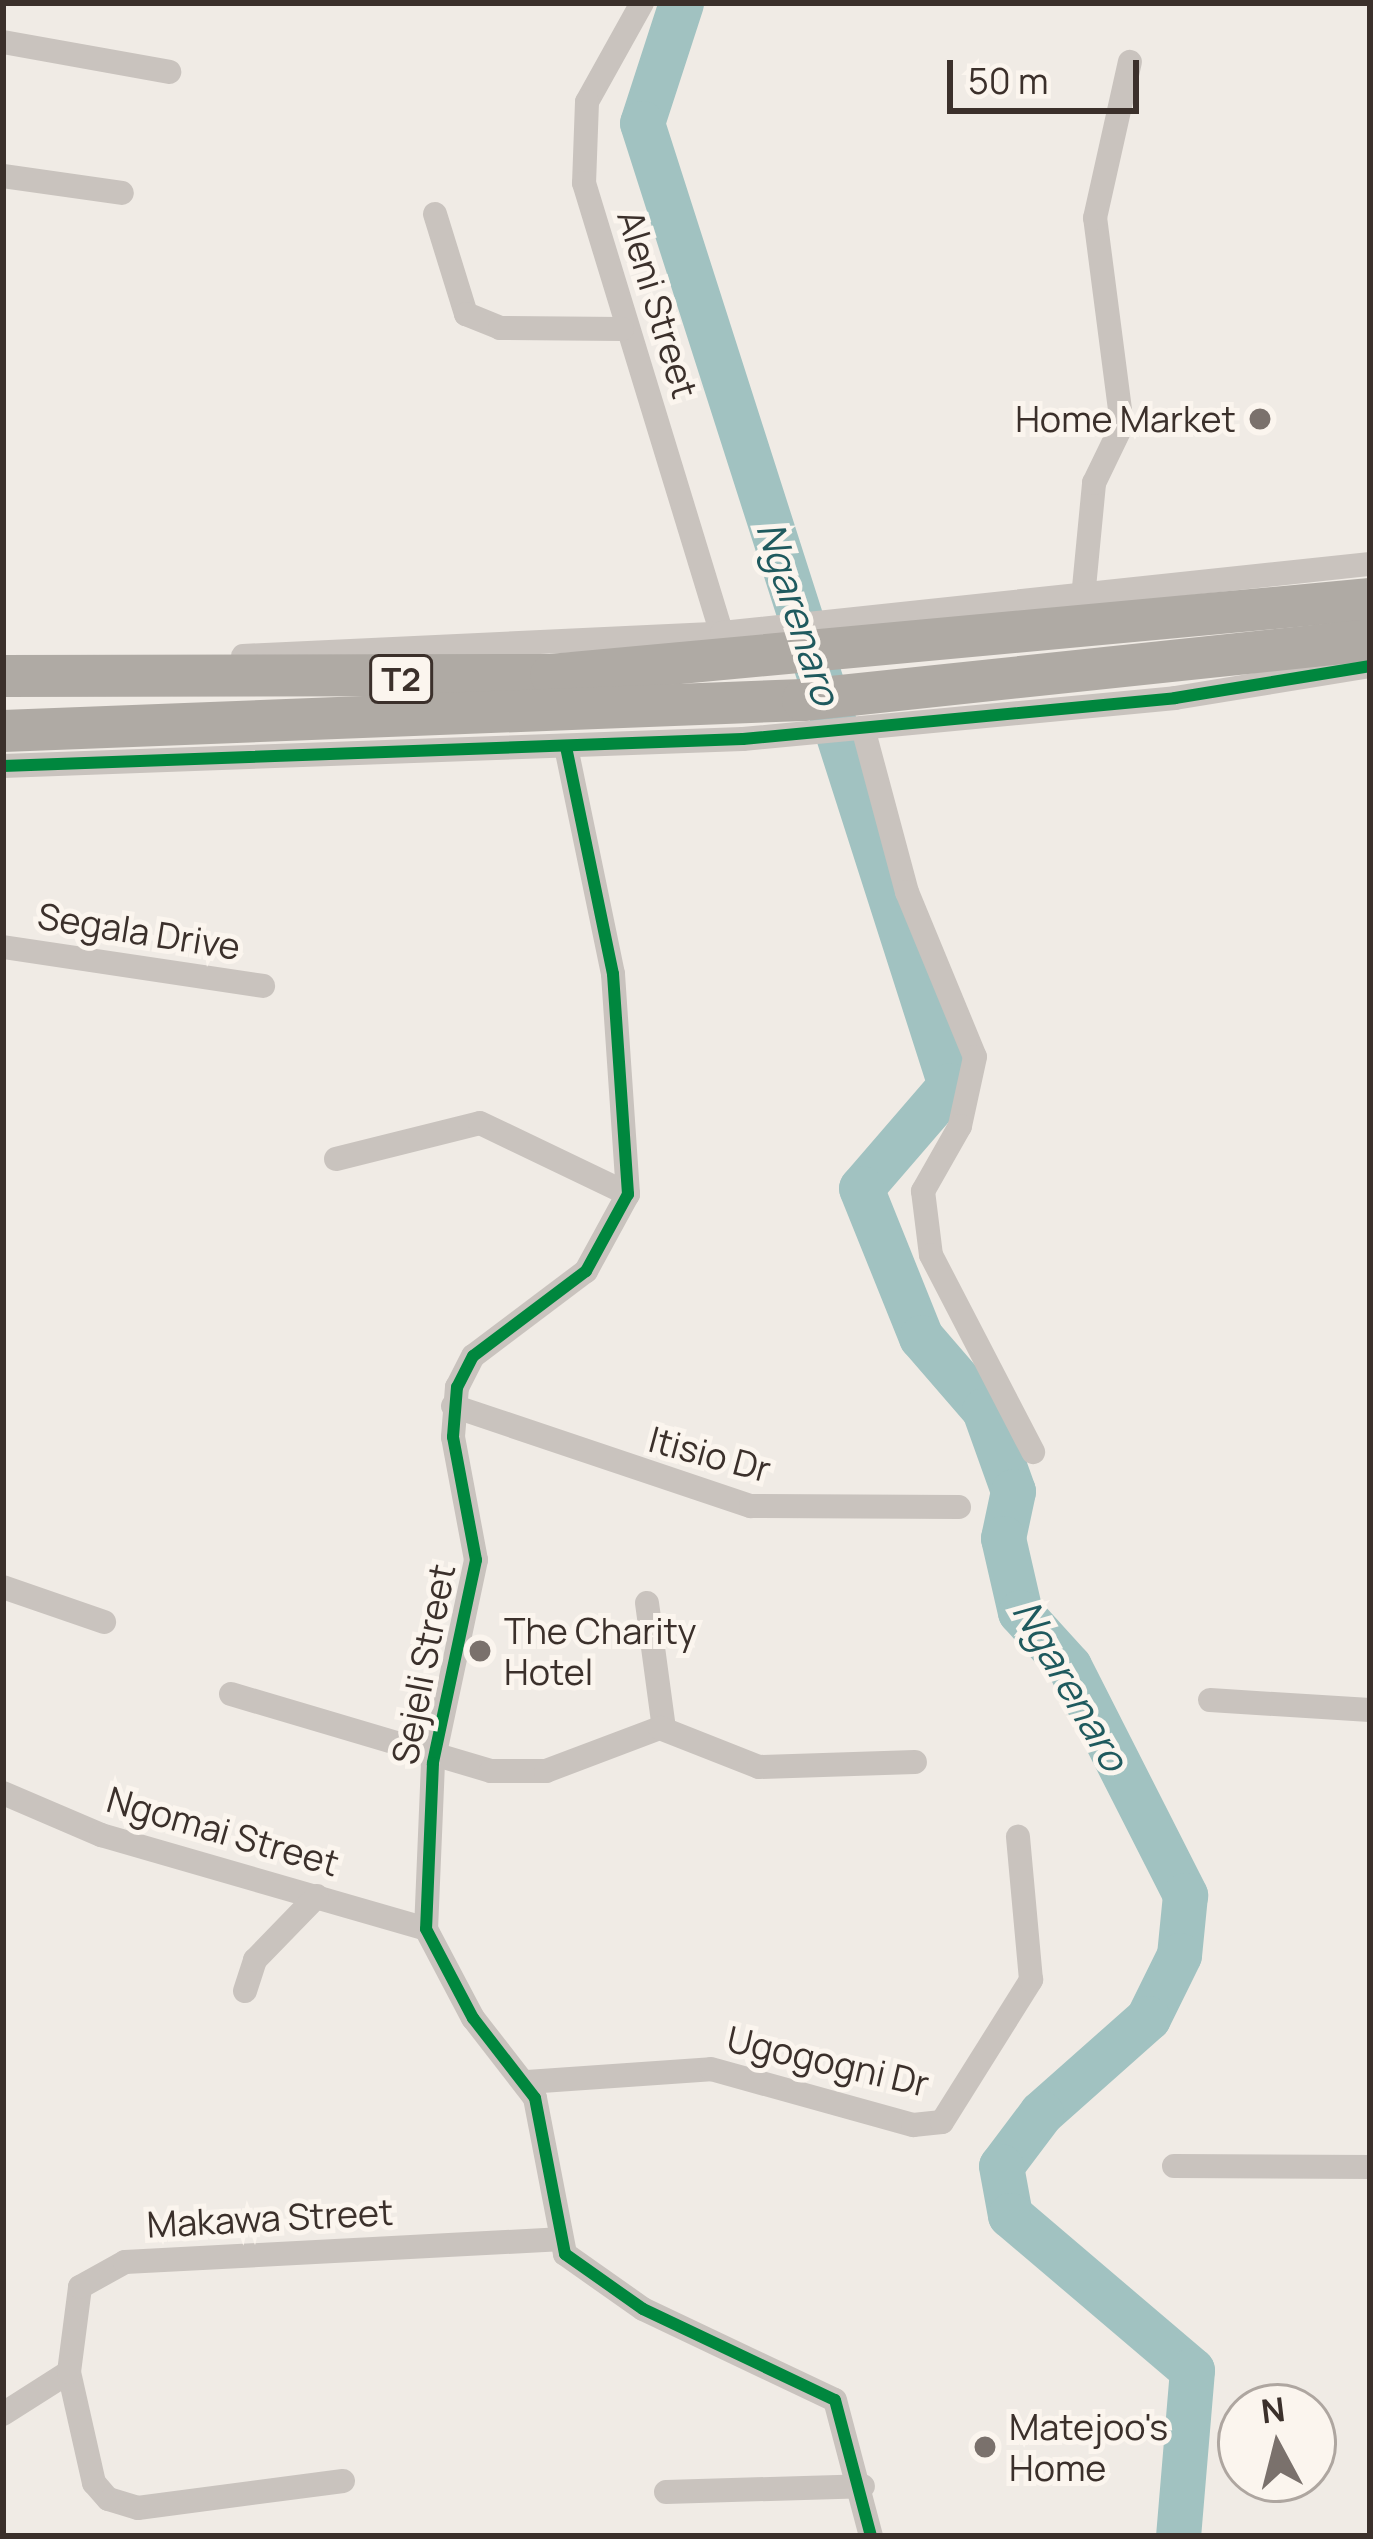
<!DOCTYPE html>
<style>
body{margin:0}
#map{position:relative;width:1373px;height:2539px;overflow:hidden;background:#f0ebe5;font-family:Manrope,sans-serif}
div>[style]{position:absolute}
.river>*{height:45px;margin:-22.5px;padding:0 22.5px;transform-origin:22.5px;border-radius:22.5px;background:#a1c2c1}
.street>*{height:24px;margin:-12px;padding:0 12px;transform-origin:12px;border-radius:12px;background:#c9c3be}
.highway>*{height:42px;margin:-21px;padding:0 21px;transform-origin:21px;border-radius:21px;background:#afaaa4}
.cycleway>*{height:12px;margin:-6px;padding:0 6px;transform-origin:6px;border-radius:6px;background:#00873e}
.dots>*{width:33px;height:33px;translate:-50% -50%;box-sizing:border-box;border:6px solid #fbf5ee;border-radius:50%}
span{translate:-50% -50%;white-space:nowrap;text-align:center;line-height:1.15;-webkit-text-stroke:10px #fbf5ee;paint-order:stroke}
.shield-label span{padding:3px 9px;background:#fbf5ee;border:3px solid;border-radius:9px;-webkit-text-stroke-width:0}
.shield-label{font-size:33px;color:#3b302b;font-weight:700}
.street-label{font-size:36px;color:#3b302b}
.poi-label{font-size:36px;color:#3b302b}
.right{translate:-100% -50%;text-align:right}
.left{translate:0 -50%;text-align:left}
.water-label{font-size:39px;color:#1f5a5e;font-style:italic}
.frame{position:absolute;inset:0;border:6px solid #3b302b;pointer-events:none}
.north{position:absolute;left:1217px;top:2383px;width:120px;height:120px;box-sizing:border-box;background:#fbf5ee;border:3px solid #aea6a0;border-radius:50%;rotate:353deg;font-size:33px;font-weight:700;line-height:48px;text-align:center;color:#3b302b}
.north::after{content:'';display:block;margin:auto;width:42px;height:54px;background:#7a716c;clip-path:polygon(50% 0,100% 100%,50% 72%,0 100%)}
.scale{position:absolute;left:947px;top:60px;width:192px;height:54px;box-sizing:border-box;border:6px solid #3b302b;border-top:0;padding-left:15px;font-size:36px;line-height:42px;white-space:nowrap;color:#3b302b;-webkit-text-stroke:9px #fbf5ee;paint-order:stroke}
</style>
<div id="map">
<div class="river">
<i style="left:681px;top:3px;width:126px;rotate:108deg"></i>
<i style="left:642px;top:123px;width:1010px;rotate:72.25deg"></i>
<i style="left:950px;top:1085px;width:136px;rotate:130.8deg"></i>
<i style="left:861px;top:1188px;width:161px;rotate:68.1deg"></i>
<i style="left:921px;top:1337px;width:96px;rotate:49.2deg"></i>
<i style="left:984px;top:1410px;width:86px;rotate:70.3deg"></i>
<i style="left:1013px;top:1491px;width:48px;rotate:102deg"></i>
<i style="left:1003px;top:1538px;width:76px;rotate:77.1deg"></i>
<i style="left:1020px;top:1612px;width:73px;rotate:47.8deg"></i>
<i style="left:1069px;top:1666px;width:257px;rotate:63.1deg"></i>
<i style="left:1185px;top:1895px;width:60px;rotate:95.7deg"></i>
<i style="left:1179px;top:1955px;width:70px;rotate:116.2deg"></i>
<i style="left:1148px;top:2018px;width:143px;rotate:138.4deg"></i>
<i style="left:1041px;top:2113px;width:66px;rotate:127deg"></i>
<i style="left:1001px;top:2166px;width:50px;rotate:79.6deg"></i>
<i style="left:1010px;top:2215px;width:239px;rotate:40.4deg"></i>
<i style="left:1192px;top:2370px;width:167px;rotate:94.8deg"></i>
</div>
<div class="street">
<i style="left:642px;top:3px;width:113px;rotate:119.1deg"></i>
<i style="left:587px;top:102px;width:81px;rotate:92.1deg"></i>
<i style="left:584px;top:183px;width:471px;rotate:73deg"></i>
<i style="left:3px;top:42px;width:169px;rotate:10.2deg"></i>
<i style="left:3px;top:176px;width:120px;rotate:8.1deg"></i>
<i style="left:435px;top:214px;width:105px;rotate:72.8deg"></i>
<i style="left:466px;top:314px;width:37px;rotate:22deg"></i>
<i style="left:500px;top:328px;width:122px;rotate:0.5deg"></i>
<i style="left:1083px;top:598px;width:116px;rotate:-84.5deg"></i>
<i style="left:1094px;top:483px;width:64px;rotate:-64.2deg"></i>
<i style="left:1122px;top:425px;width:209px;rotate:-97.4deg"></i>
<i style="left:1095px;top:218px;width:160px;rotate:-77.4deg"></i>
<i style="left:243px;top:656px;width:480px;rotate:-2.7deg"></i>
<i style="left:722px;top:633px;width:652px;rotate:-6.08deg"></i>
<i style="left:863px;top:728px;width:170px;rotate:75deg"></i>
<i style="left:907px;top:892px;width:178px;rotate:67.6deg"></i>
<i style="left:975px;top:1057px;width:71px;rotate:102.3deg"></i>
<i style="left:960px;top:1126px;width:75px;rotate:119.6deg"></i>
<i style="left:923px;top:1191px;width:64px;rotate:82.9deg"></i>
<i style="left:931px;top:1255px;width:222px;rotate:62.6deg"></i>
<i style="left:566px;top:747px;width:232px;rotate:78.3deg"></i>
<i style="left:613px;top:974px;width:221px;rotate:86.1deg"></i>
<i style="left:628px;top:1194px;width:88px;rotate:118.6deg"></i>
<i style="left:586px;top:1271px;width:141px;rotate:143deg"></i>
<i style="left:473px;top:1356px;width:35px;rotate:117deg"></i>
<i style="left:457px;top:1387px;width:50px;rotate:94.6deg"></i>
<i style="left:453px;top:1437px;width:125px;rotate:79.4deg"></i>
<i style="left:476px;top:1560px;width:208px;rotate:102deg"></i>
<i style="left:433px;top:1763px;width:166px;rotate:92.4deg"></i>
<i style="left:426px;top:1929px;width:101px;rotate:62.2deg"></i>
<i style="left:473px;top:2018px;width:101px;rotate:52.2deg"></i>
<i style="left:535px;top:2098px;width:159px;rotate:79.1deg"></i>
<i style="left:565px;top:2254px;width:95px;rotate:35.2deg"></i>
<i style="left:643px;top:2309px;width:212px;rotate:25.4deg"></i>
<i style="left:835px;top:2400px;width:141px;rotate:75.2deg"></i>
<i style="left:3px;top:766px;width:740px;rotate:-2.09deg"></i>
<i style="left:743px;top:739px;width:434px;rotate:-5.4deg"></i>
<i style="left:1175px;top:698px;width:198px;rotate:-9.3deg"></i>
<i style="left:3px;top:947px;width:263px;rotate:8.5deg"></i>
<i style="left:336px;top:1159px;width:148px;rotate:-14deg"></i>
<i style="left:480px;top:1123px;width:164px;rotate:25.6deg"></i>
<i style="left:453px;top:1406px;width:314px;rotate:18.6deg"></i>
<i style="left:751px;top:1506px;width:208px;rotate:0.3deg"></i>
<i style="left:3px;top:1587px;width:107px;rotate:19.1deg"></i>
<i style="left:647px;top:1603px;width:126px;rotate:82.3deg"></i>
<i style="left:231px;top:1694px;width:271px;rotate:16.5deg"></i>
<i style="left:491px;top:1771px;width:55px"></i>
<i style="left:546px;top:1771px;width:122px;rotate:-20.7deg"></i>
<i style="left:660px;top:1728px;width:106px;rotate:21.5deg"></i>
<i style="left:759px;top:1767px;width:156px;rotate:-1.8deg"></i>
<i style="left:1210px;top:1700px;width:160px;rotate:3.6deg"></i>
<i style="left:3px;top:1793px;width:107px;rotate:23.2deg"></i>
<i style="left:101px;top:1835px;width:338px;rotate:16.1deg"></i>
<i style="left:245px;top:1991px;width:33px;rotate:-72deg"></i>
<i style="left:255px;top:1960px;width:89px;rotate:-45.9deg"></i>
<i style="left:527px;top:2082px;width:184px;rotate:-4deg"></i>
<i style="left:711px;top:2069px;width:210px;rotate:15.5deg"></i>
<i style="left:913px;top:2125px;width:29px;rotate:-6deg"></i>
<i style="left:942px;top:2122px;width:168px;rotate:-57.9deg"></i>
<i style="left:1031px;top:1980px;width:144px;rotate:-95.2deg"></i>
<i style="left:1174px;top:2166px;width:196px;rotate:0.3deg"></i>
<i style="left:3px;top:2414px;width:78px;rotate:-32.5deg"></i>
<i style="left:343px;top:2481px;width:207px;rotate:172.5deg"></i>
<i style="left:138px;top:2508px;width:31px;rotate:-163deg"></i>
<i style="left:108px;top:2499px;width:21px;rotate:-131deg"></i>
<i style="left:94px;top:2483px;width:114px;rotate:-102.7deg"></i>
<i style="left:69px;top:2372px;width:86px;rotate:-82.6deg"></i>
<i style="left:80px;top:2287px;width:51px;rotate:-29.1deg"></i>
<i style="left:125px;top:2262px;width:434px;rotate:-3deg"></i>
<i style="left:666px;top:2492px;width:197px;rotate:-1.7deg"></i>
</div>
<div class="highway">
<i style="left:3px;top:676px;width:548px;rotate:-0.1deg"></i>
<i style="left:551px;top:675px;width:823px;rotate:-5.3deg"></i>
<i style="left:3px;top:731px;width:801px;rotate:-2.22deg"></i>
<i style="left:803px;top:700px;width:570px;rotate:-6.04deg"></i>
</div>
<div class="cycleway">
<i style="left:566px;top:747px;width:232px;rotate:78.3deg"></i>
<i style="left:613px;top:974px;width:221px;rotate:86.1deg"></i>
<i style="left:628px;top:1194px;width:88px;rotate:118.6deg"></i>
<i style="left:586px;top:1271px;width:141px;rotate:143deg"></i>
<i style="left:473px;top:1356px;width:35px;rotate:117deg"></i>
<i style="left:457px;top:1387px;width:50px;rotate:94.6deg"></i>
<i style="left:453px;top:1437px;width:125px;rotate:79.4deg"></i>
<i style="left:476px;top:1560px;width:208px;rotate:102deg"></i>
<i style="left:433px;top:1763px;width:166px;rotate:92.4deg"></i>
<i style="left:426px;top:1929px;width:101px;rotate:62.2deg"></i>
<i style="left:473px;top:2018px;width:101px;rotate:52.2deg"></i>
<i style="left:535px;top:2098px;width:159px;rotate:79.1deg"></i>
<i style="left:565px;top:2254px;width:95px;rotate:35.2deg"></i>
<i style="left:643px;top:2309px;width:212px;rotate:25.4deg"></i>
<i style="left:835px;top:2400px;width:141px;rotate:75.2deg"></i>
<i style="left:3px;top:766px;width:740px;rotate:-2.09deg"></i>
<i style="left:743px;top:739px;width:434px;rotate:-5.4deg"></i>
<i style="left:1175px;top:698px;width:198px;rotate:-9.3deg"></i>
</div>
<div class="dots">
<i style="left:1260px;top:419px;background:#7a716c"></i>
<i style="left:480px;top:1651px;background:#7a716c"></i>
<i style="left:985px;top:2447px;background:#7a716c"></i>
</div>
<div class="shield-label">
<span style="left:401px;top:679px">T2</span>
</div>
<div class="street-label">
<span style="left:658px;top:304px;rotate:73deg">Aleni Street</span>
<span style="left:139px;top:931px;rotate:9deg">Segala Drive</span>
<span style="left:710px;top:1454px;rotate:15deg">Itisio Dr</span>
<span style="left:423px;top:1664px;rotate:-79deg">Sejeli Street</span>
<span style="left:223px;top:1831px;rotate:16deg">Ngomai Street</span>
<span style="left:828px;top:2061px;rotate:13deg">Ugogogni Dr</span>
<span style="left:270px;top:2218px;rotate:-3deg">Makawa Street</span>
</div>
<div class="poi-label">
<span class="right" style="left:1236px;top:419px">Home Market</span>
<span class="left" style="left:504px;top:1651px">The Charity<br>Hotel</span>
<span class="left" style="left:1009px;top:2447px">Matejoo's<br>Home</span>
</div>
<div class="water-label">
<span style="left:799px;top:613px;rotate:72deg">Ngarenaro</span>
<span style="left:1071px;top:1685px;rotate:60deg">Ngarenaro</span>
</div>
<div class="frame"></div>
<div class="north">N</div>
<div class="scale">50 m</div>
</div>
